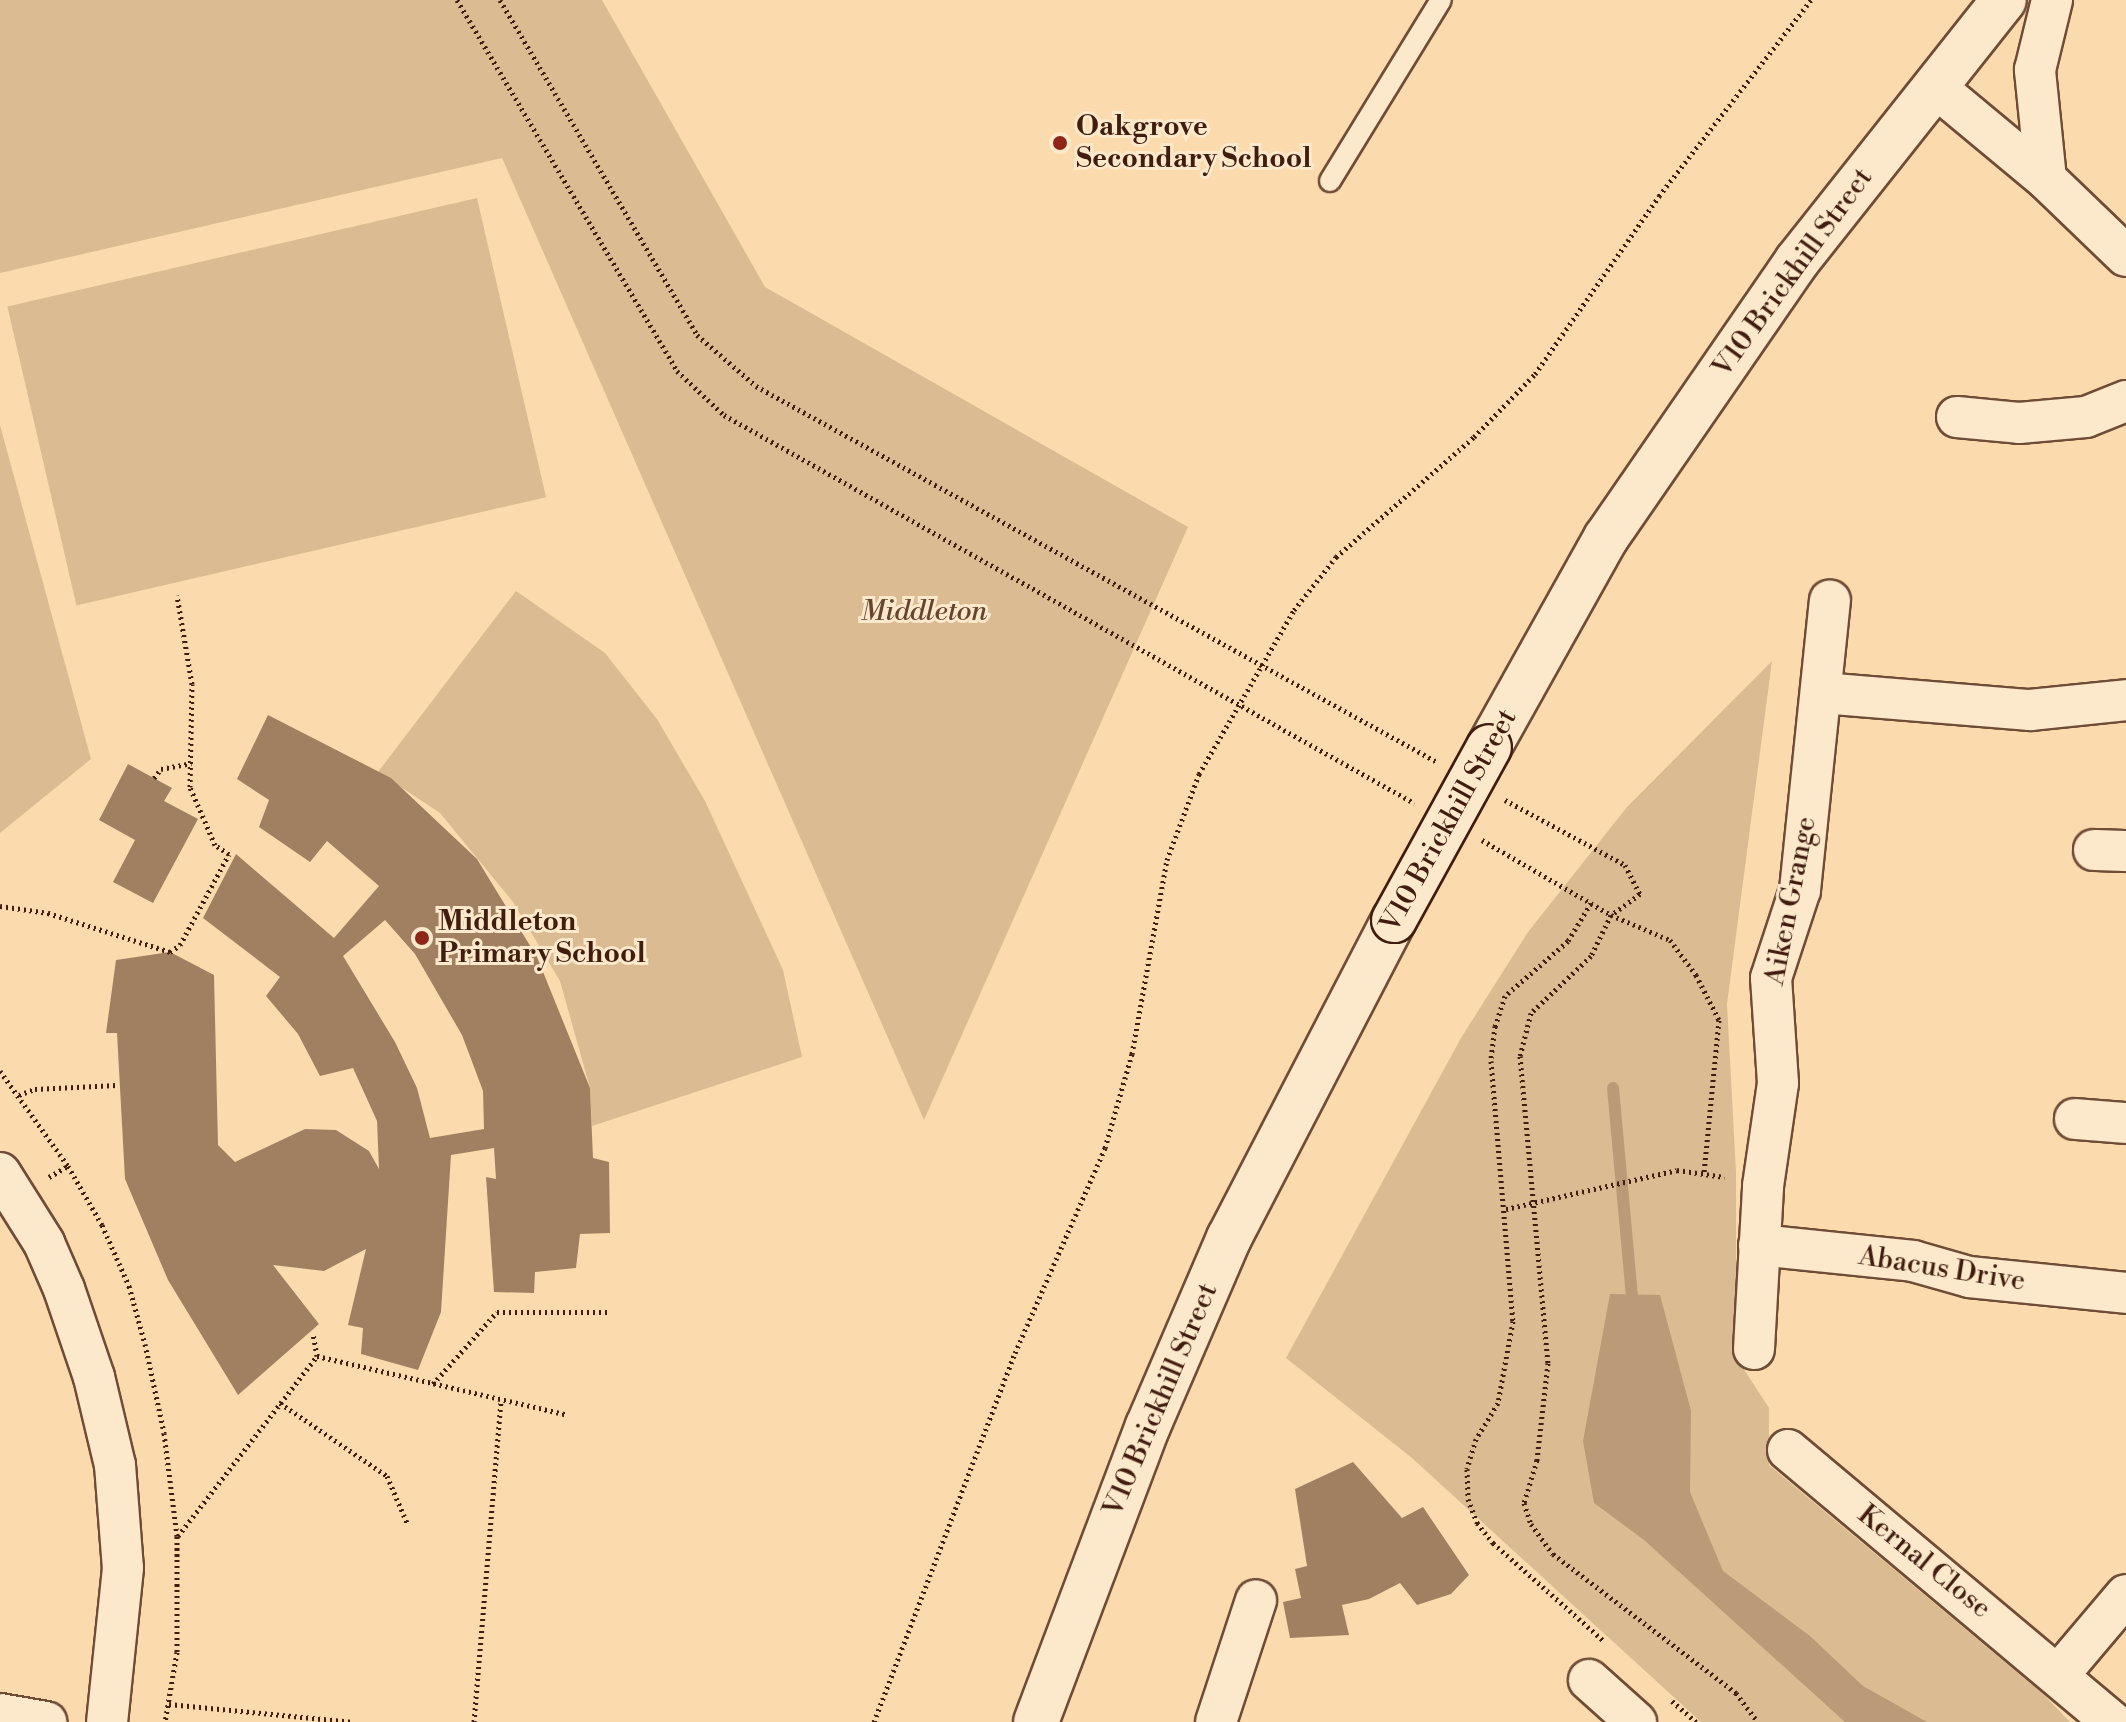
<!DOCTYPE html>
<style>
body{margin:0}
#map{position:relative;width:2126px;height:1722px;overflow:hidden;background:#fbdbad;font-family:"Libre Bodoni",serif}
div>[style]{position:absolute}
.green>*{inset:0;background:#dbbb92;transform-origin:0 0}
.water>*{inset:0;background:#bb9a77}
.stream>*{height:12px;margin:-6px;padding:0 6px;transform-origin:6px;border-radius:6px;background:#bb9a77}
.building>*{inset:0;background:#a18061}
.path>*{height:5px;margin-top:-2.5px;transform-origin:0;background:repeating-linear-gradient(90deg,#401d0f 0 2px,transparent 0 6px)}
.roads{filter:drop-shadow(2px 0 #6f4c36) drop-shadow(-2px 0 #6f4c36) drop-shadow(0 2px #6f4c36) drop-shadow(0 -2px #6f4c36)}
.lane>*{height:20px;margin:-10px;padding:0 10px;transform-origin:10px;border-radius:10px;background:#fce8ca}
.street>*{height:40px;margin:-20px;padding:0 20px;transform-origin:20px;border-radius:20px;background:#fce8ca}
.secondary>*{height:44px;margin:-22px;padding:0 22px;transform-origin:22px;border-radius:22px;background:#fce8ca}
.bridges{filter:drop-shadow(2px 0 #401d0f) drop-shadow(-2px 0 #401d0f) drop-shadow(0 2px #401d0f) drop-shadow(0 -2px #401d0f)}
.secondary-bridge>*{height:44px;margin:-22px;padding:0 22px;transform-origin:22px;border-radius:22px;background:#fce8ca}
.dots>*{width:22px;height:22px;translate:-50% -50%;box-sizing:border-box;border:4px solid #fce8ca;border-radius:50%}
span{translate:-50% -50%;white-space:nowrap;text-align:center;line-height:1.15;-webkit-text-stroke:6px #fce8ca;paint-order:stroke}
.poi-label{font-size:28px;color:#401d0f;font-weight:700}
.left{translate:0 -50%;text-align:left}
.street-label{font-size:28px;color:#401d0f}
.park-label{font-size:28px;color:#674430;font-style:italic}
</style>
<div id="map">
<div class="green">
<i style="clip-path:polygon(0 0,602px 0,765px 287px,1188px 527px,924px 1120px,502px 158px,0 273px)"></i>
<i style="left:477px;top:198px;width:307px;height:482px;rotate:77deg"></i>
<i style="clip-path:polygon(0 425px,91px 759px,0 833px)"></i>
<i style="clip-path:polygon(516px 591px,605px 653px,657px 719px,705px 801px,783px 970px,802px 1057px,592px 1126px,590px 1088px,560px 981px,513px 902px,440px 813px,378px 772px)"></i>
<i style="clip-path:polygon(1772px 661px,1727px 1004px,1736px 1172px,1736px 1357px,1769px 1408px,1769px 1465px,2043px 1694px,2070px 1722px,1701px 1722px,1412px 1458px,1286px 1358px,1461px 1038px,1528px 932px,1627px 807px)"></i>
</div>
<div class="water">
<i style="clip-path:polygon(1610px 1294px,1660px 1295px,1691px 1411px,1690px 1492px,1723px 1571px,1810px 1636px,1863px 1686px,1927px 1722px,1845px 1722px,1644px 1540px,1594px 1503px,1583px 1441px)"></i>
</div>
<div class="stream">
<i style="left:1613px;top:1088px;width:221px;rotate:84.8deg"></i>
</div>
<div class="building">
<i style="clip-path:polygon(evenodd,268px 715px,391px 778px,477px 859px,537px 957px,590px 1088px,593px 1158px,609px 1162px,610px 1233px,580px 1234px,576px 1268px,535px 1272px,534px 1293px,494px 1292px,486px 1177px,496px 1179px,494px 1148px,451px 1155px,441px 1312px,418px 1370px,361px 1354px,363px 1328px,348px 1325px,366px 1249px,324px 1271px,273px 1265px,319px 1324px,238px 1395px,168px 1280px,125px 1179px,117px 1033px,106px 1033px,116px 960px,170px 952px,214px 975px,218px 1145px,235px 1162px,305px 1129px,336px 1130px,369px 1151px,379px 1169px,377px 1121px,353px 1068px,320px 1076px,298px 1034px,266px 996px,280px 977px,203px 918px,236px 854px,334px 938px,379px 886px,327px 841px,310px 862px,259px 827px,269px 800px,237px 779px,268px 715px,385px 920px,415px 954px,462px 1035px,483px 1091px,484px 1129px,430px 1138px,417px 1088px,395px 1042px,343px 956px,385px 920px)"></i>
<i style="clip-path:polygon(128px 764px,172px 788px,164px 801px,198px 819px,153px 903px,113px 882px,135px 840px,99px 820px)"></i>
<i style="clip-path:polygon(1353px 1462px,1402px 1518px,1423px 1507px,1469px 1575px,1451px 1594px,1417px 1605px,1400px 1583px,1369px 1599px,1342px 1605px,1349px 1635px,1290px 1638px,1283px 1602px,1301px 1598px,1295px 1569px,1307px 1566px,1295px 1489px)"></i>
</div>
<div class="path">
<i style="left:457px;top:0;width:431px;rotate:59.3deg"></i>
<i style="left:677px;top:371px;width:64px;rotate:43.1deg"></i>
<i style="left:724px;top:415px;width:792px;rotate:29.35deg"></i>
<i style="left:500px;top:0;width:389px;rotate:59.5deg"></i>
<i style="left:697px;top:335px;width:78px;rotate:40.8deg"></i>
<i style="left:756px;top:386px;width:778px;rotate:28.9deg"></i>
<i style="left:154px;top:778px;width:11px;rotate:-52deg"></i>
<i style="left:161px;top:769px;width:31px;rotate:-11deg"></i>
<i style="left:1505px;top:800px;width:136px;rotate:28.4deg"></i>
<i style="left:1625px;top:865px;width:33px;rotate:63deg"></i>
<i style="left:1640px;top:894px;width:36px;rotate:144deg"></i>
<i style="left:1611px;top:915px;width:46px;rotate:116deg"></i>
<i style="left:1591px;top:956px;width:83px;rotate:136.5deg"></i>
<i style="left:1531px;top:1013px;width:44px;rotate:104.3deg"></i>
<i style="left:1520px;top:1056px;width:308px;rotate:84.8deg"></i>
<i style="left:1548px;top:1363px;width:98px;rotate:96.5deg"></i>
<i style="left:1537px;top:1460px;width:45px;rotate:106.8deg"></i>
<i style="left:1524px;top:1503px;width:22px;rotate:72deg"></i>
<i style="left:1531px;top:1524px;width:37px;rotate:54deg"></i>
<i style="left:1553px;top:1554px;width:230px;rotate:37.2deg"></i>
<i style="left:1736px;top:1693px;width:36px;rotate:53deg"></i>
<i style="left:1482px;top:840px;width:149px;rotate:30.2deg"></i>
<i style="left:1611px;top:915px;width:64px;rotate:23deg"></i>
<i style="left:1670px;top:940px;width:44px;rotate:53.4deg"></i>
<i style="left:1696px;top:975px;width:51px;rotate:62.9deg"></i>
<i style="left:1719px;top:1020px;width:154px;rotate:95.6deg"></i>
<i style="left:1591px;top:903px;width:44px;rotate:121.2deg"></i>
<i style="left:1568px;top:941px;width:84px;rotate:138.9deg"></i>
<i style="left:1505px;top:996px;width:32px;rotate:108deg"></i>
<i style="left:1495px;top:1026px;width:35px;rotate:97deg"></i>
<i style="left:1491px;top:1061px;width:261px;rotate:85.2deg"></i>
<i style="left:1513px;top:1321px;width:83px;rotate:100.4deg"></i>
<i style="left:1498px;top:1403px;width:42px;rotate:121.4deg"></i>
<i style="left:1476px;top:1439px;width:31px;rotate:107deg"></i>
<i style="left:1467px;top:1469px;width:30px;rotate:88deg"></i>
<i style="left:1468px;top:1499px;width:26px;rotate:69deg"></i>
<i style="left:1477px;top:1523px;width:26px;rotate:51deg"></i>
<i style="left:1493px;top:1543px;width:149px;rotate:41.5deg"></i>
<i style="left:0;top:906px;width:49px;rotate:8.3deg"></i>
<i style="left:48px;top:913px;width:128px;rotate:17.7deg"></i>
<i style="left:170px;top:952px;width:12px;rotate:-35deg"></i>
<i style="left:180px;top:945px;width:103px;rotate:-61.7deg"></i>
<i style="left:229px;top:854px;width:17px;rotate:-147deg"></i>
<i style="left:215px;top:845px;width:63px;rotate:-113.3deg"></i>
<i style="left:190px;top:787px;width:103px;rotate:-88.9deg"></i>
<i style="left:192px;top:684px;width:90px;rotate:-99.6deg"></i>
<i style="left:0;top:1071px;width:117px;rotate:54.4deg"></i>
<i style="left:68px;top:1166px;width:68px;rotate:60deg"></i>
<i style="left:102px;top:1225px;width:67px;rotate:66.1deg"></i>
<i style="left:129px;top:1286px;width:60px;rotate:74.6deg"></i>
<i style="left:145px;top:1344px;width:91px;rotate:77.9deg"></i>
<i style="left:164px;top:1433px;width:104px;rotate:82.8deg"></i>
<i style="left:177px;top:1536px;width:116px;rotate:90deg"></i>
<i style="left:177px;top:1652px;width:71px;rotate:99.7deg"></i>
<i style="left:19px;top:1095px;width:17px;rotate:-21deg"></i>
<i style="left:35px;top:1089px;width:82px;rotate:-2.8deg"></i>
<i style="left:49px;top:1177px;width:22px;rotate:-30deg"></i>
<i style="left:1506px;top:1209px;width:175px;rotate:-12.8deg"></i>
<i style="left:1677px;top:1170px;width:48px;rotate:8.5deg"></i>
<i style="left:317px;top:1356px;width:255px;rotate:13.2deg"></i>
<i style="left:433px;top:1384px;width:96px;rotate:-48.4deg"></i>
<i style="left:497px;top:1312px;width:110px"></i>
<i style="left:280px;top:1403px;width:130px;rotate:34.3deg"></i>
<i style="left:387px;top:1476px;width:53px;rotate:66.8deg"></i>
<i style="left:178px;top:1536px;width:227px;rotate:-52.3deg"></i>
<i style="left:317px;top:1356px;width:23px;rotate:-100deg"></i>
<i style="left:1672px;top:1701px;width:32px;rotate:41deg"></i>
<i style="left:169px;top:1704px;width:183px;rotate:5.6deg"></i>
<i style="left:474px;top:1722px;width:323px;rotate:-85.2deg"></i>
<i style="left:874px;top:1722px;width:395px;rotate:-69.1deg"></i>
<i style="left:1015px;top:1353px;width:224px;rotate:-66.3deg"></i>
<i style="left:1105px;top:1148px;width:98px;rotate:-74deg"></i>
<i style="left:1132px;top:1054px;width:197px;rotate:-79.8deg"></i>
<i style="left:1167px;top:860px;width:92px;rotate:-69.6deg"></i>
<i style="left:1199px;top:774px;width:190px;rotate:-59.9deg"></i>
<i style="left:1294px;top:610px;width:68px;rotate:-51.6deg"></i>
<i style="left:1336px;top:557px;width:183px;rotate:-41deg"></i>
<i style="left:1474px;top:437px;width:88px;rotate:-45.9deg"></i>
<i style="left:1535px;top:374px;width:217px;rotate:-55.1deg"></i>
<i style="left:1659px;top:196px;width:248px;rotate:-52.2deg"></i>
</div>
<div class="roads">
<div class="lane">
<i style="left:1330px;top:181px;width:212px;rotate:-58.5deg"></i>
</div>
<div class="street">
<i style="left:1934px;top:86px;width:146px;rotate:39.7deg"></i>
<i style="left:2046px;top:179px;width:111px;rotate:43.9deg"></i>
<i style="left:2046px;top:179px;width:110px;rotate:-95.8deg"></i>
<i style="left:2035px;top:70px;width:72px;rotate:-76.3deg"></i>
<i style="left:1957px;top:417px;width:62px;rotate:5.5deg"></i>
<i style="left:2019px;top:423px;width:67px;rotate:-5.1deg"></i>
<i style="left:2086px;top:417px;width:43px;rotate:-21.8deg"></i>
<i style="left:1822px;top:693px;width:209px;rotate:4.7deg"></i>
<i style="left:2030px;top:710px;width:97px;rotate:-5.9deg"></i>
<i style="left:2094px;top:850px;width:32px;rotate:2deg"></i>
<i style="left:2075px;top:1119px;width:51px;rotate:4.5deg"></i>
<i style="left:0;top:1173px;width:83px;rotate:57.8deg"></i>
<i style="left:44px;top:1243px;width:50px;rotate:66.5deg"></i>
<i style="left:64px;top:1289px;width:93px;rotate:71.2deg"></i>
<i style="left:94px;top:1377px;width:90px;rotate:76.6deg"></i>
<i style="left:115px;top:1465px;width:103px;rotate:85.6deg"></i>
<i style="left:123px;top:1568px;width:155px;rotate:95.9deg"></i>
<i style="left:1759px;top:1245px;width:155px;rotate:5.9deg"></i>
<i style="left:1913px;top:1261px;width:58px;rotate:15.9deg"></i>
<i style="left:1969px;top:1277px;width:158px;rotate:5.8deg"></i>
<i style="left:1754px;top:1349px;width:163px;rotate:-86.8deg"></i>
<i style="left:1763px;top:1186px;width:104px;rotate:-81.7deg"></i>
<i style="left:1778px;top:1083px;width:105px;rotate:-93.8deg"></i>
<i style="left:1771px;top:978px;width:93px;rotate:-71.8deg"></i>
<i style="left:1800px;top:890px;width:291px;rotate:-84.1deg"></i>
<i style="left:1788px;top:1450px;width:423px;rotate:40deg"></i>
<i style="left:2060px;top:1673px;width:102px;rotate:-49.8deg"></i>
<i style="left:1589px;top:1680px;width:63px;rotate:41.8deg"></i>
<i style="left:0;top:1714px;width:47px;rotate:9.9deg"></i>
<i style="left:1216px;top:1722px;width:128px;rotate:-71.8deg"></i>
</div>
<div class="secondary">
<i style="left:1489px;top:747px;width:240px;rotate:-60.8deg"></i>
<i style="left:1606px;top:538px;width:336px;rotate:-55.4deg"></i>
<i style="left:1797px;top:261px;width:333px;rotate:-51.6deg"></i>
<i style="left:1036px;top:1722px;width:316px;rotate:-69.3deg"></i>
<i style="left:1148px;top:1426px;width:205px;rotate:-66.7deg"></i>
<i style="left:1229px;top:1238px;width:358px;rotate:-62.6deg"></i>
</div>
</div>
<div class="bridges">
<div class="secondary-bridge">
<i style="left:1394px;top:920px;width:197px;rotate:-61.2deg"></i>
</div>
</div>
<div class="dots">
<i style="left:1060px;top:143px;background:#8f2418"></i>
<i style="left:422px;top:938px;background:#8f2418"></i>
</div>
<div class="poi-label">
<span class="left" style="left:1076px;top:143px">Oakgrove<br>Secondary School</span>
<span class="left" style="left:438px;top:938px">Middleton<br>Primary School</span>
</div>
<div class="street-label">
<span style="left:1793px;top:273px;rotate:-54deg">V10 Brickhill Street</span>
<span style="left:1449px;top:821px;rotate:-61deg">V10 Brickhill Street</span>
<span style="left:1791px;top:901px;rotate:-79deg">Aiken Grange</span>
<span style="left:1942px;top:1269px;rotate:9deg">Abacus Drive</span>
<span style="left:1161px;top:1400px;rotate:-67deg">V10 Brickhill Street</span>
<span style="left:1924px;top:1562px;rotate:39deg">Kernal Close</span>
</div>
<div class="park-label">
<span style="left:924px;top:612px">Middleton</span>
</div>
</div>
